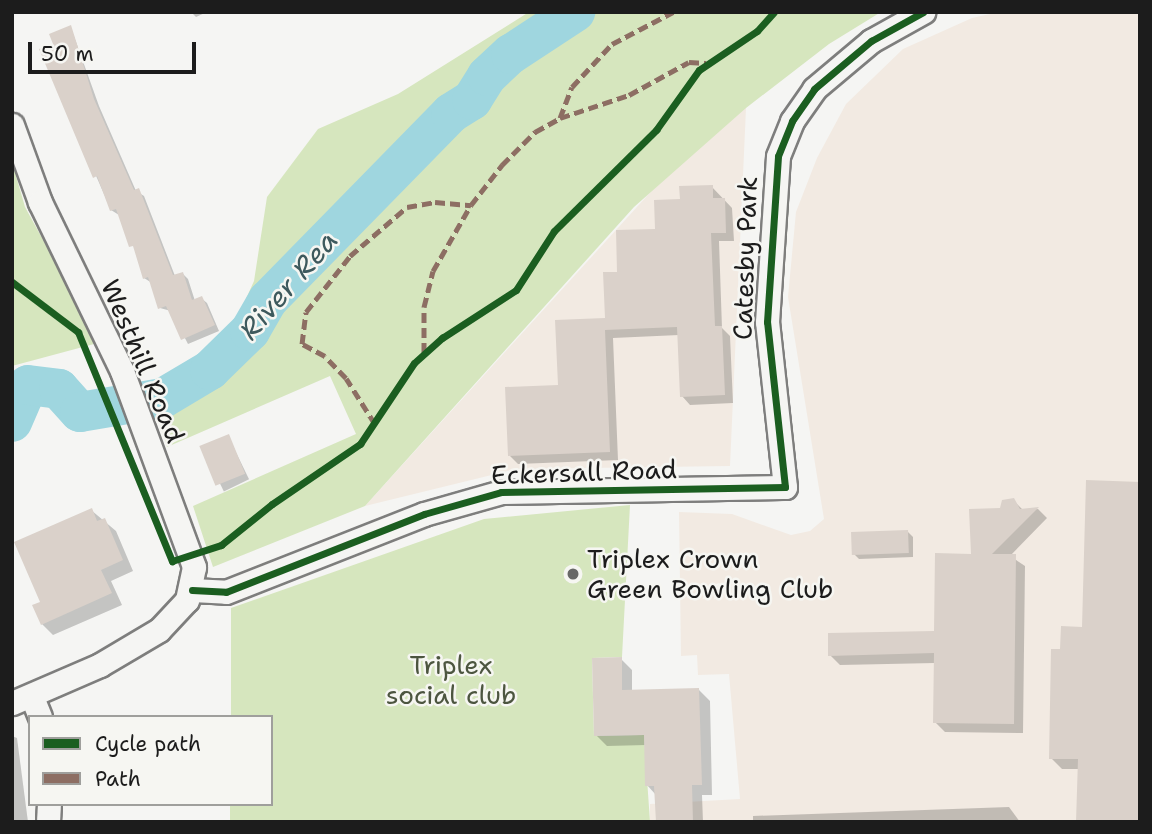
<!DOCTYPE html>
<style>
body{margin:0}
#map{position:relative;width:1152px;height:834px;overflow:hidden;background:#f5f5f3;font-family:"Shantell Sans",sans-serif}
div>[style]{position:absolute}
.built>*{inset:0;background:#f2eae2}
.green>*{inset:0;background:#d6e6be}
.shadow>*{inset:0;background:#0003;transform-origin:0 0}
.river>*{height:40px;margin:-20px;padding:0 20px;transform-origin:20px;border-radius:20px;background:#9fd6df}
.building>*{inset:0;background:#dad1ca;transform-origin:0 0}
.roads{filter:drop-shadow(2px 0 #7e7e7d) drop-shadow(-2px 0 #7e7e7d) drop-shadow(0 2px #7e7e7d) drop-shadow(0 -2px #7e7e7d)}
.minor>*{height:23px;margin:-11.5px;padding:0 11.5px;transform-origin:11.5px;border-radius:11.5px;background:#f5f5f3}
.quiet>*{height:5px;margin-top:-2.5px;transform-origin:0;background:repeating-linear-gradient(90deg,#8d6e63 0 10px,transparent 0 15px)}
.cycleway>*{height:7px;margin:-3.5px;padding:0 3.5px;transform-origin:3.5px;border-radius:3.5px;background:#1b5e20}
.dots>*{width:19px;height:19px;translate:-50% -50%;box-sizing:border-box;border:4px solid #f6f6f2;border-radius:50%}
span{translate:-50% -50%;white-space:nowrap;text-align:center;line-height:1.15;-webkit-text-stroke:5px #f6f6f2;paint-order:stroke}
.street-label{font-size:26px;color:#1c1c1c}
.poi-label{font-size:26px;color:#1c1c1c}
.left{translate:0 -50%;text-align:left}
.park-label{font-size:26px;color:#4c553f}
.water-label{font-size:28px;color:#3d595d;font-style:italic}
.frame{position:absolute;inset:0;border:14px solid #1c1c1c;pointer-events:none}
.legend{position:absolute;left:28px;top:715px;width:245px;height:91px;box-sizing:border-box;background:#f6f6f2;border:2px solid #9f9f9c;margin:0;padding:9px 12px;list-style:none;font-size:21px;color:#1c1c1c}
.legend li{display:flex;align-items:center;gap:14px;height:35px}
.legend b{width:35px;border:2px solid #9f9f9c}
.scale{position:absolute;left:28px;top:42px;width:168px;height:32px;box-sizing:border-box;border:4px solid #1c1c1c;border-top:0;padding-left:9px;font-size:21px;line-height:24px;white-space:nowrap;color:#1c1c1c;-webkit-text-stroke:5px #f6f6f2;paint-order:stroke}
</style>
<div id="map">
<div class="built">
<i style="clip-path:polygon(999px 12px,1140px 12px,1140px 822px,650px 822px,650px 804px,740px 799px,729px 674px,698px 675px,697px 655px,681px 656px,679px 512px,732px 514px,791px 535px,810px 531px,824px 519px,788px 297px,796px 212px,817px 158px,846px 104px,903px 49px,972px 18px)"></i>
<i style="clip-path:polygon(747px 86px,730px 466px,516px 469px,365px 506px)"></i>
</div>
<div class="green">
<i style="clip-path:polygon(529px 12px,881px 12px,829px 44px,746px 108px,634px 207px,365px 506px,213px 567px,193px 506px,356px 434px,330px 376px,167px 447px,149px 388px,230px 334px,254px 281px,267px 197px,318px 129px,398px 94px)"></i>
<i style="clip-path:polygon(12px 162px,25px 207px,88px 322px,94px 344px,12px 366px)"></i>
<i style="clip-path:polygon(630px 505px,622px 657px,592px 658px,594px 736px,644px 735px,650px 822px,230px 822px,230px 804px,271px 804px,271px 717px,231px 717px,231px 608px,484px 519px)"></i>
</div>
<div class="shadow">
<i style="clip-path:polygon(191px 12px,207px 12px,196px 17px)"></i>
<i style="clip-path:polygon(71px 28px,99px 106px,136px 191px,144px 196px,175px 276px,183px 274px,188px 279px,195px 301px,201px 298px,207px 303px,219px 331px,188px 344px,171px 311px,160px 308px,152px 283px,144px 278px,136px 251px,119px 215px,111px 210px,41px 50px,55px 45px)"></i>
<i style="clip-path:polygon(712px 187px,732px 208px,734px 241px,719px 241px,722px 328px,730px 336px,733px 403px,690px 405px,682px 396px,679px 335px,613px 338px,618px 460px,518px 464px,510px 456px,607px 320px,619px 273px,681px 200px)"></i>
<i style="left:228px;top:436px;width:48px;height:28px;rotate:64deg"></i>
<i style="clip-path:polygon(1013px 500px,1023px 510px,1038px 509px,1047px 518px,1010px 556px,1025px 566px,1023px 733px,945px 732px,935px 722px,935px 663px,840px 665px,830px 655px,936px 633px,973px 555px)"></i>
<i style="clip-path:polygon(91px 510px,116px 531px,133px 571px,111px 581px,122px 605px,53px 635px,42px 624px,42px 603px)"></i>
<i style="clip-path:polygon(907px 531px,913px 537px,913px 557px,859px 559px,854px 554px)"></i>
<i style="clip-path:polygon(1083px 629px,1079px 769px,1062px 769px,1051px 758px,1062px 651px)"></i>
<i style="clip-path:polygon(621px 659px,632px 670px,632px 691px,699px 690px,710px 701px,712px 795px,702px 795px,703px 822px,657px 822px,656px 795px,647px 785px,646px 745px,607px 746px,596px 735px)"></i>
<i style="clip-path:polygon(12px 736px,17px 738px,28px 822px,12px 822px)"></i>
<i style="clip-path:polygon(1009px 807px,1020px 822px,753px 822px,753px 816px)"></i>
</div>
<div class="river">
<i style="left:12px;top:422px;width:40px;rotate:-66.6deg"></i>
<i style="left:28px;top:385px;width:31px;rotate:7deg"></i>
<i style="left:59px;top:389px;width:31px;rotate:48deg"></i>
<i style="left:80px;top:412px;width:84px;rotate:-9.6deg"></i>
<i style="left:163px;top:398px;width:55px;rotate:-30.8deg"></i>
<i style="left:210px;top:370px;width:56px;rotate:-44.3deg"></i>
<i style="left:250px;top:331px;width:36px;rotate:-60deg"></i>
<i style="left:268px;top:300px;width:262px;rotate:-45.6deg"></i>
<i style="left:451px;top:113px;width:25px;rotate:-32deg"></i>
<i style="left:472px;top:100px;width:28px;rotate:-58deg"></i>
<i style="left:487px;top:76px;width:33px;rotate:-43deg"></i>
<i style="left:511px;top:54px;width:77px;rotate:-33.3deg"></i>
</div>
<div class="building">
<i style="clip-path:polygon(71px 25px,94px 99px,134px 190px,139px 188px,173px 275px,183px 272px,192px 300px,202px 296px,215px 325px,181px 340px,166px 306px,158px 309px,148px 277px,143px 279px,133px 246px,129px 247px,116px 209px,110px 211px,97px 176px,93px 178px,39px 49px,53px 44px,49px 34px)"></i>
<i style="clip-path:polygon(713px 185px,713px 198px,725px 198px,726px 233px,711px 233px,715px 326px,722px 326px,725px 395px,680px 397px,677px 327px,605px 330px,610px 452px,508px 456px,505px 387px,558px 385px,555px 320px,605px 318px,603px 272px,617px 272px,616px 230px,655px 229px,654px 200px,680px 199px,679px 186px)"></i>
<i style="left:229px;top:434px;width:43px;height:32px;rotate:68deg"></i>
<i style="clip-path:polygon(1086px 480px,1140px 482px,1140px 822px,1076px 822px,1078px 759px,1049px 759px,1051px 649px,1060px 649px,1061px 626px,1082px 627px)"></i>
<i style="clip-path:polygon(1014px 498px,1020px 509px,1039px 507px,992px 554px,1016px 554px,1014px 724px,933px 723px,934px 653px,828px 656px,828px 633px,934px 631px,935px 553px,971px 554px,969px 509px,1000px 508px,1002px 500px)"></i>
<i style="clip-path:polygon(92px 508px,97px 521px,105px 518px,123px 560px,101px 570px,112px 593px,41px 625px,32px 605px,40px 602px,14px 542px)"></i>
<i style="left:908px;top:530px;width:23px;height:57px;rotate:88deg"></i>
<i style="clip-path:polygon(622px 657px,622px 690px,699px 688px,702px 785px,692px 785px,693px 822px,656px 822px,654px 786px,645px 786px,644px 735px,594px 736px,592px 658px)"></i>
</div>
<div class="roads">
<div class="minor">
<i style="left:12px;top:125px;width:82px;rotate:70deg"></i>
<i style="left:40px;top:202px;width:188px;rotate:64.1deg"></i>
<i style="left:122px;top:371px;width:209px;rotate:69.8deg"></i>
<i style="left:194px;top:567px;width:34px;rotate:102deg"></i>
<i style="left:187px;top:600px;width:41px;rotate:133deg"></i>
<i style="left:159px;top:630px;width:69px;rotate:149.3deg"></i>
<i style="left:100px;top:665px;width:96px;rotate:156.6deg"></i>
<i style="left:192px;top:590px;width:34px;rotate:3deg"></i>
<i style="left:226px;top:592px;width:213px;rotate:-21.5deg"></i>
<i style="left:424px;top:514px;width:80px;rotate:-15.9deg"></i>
<i style="left:501px;top:492px;width:284px;rotate:-1deg"></i>
<i style="left:785px;top:487px;width:166px;rotate:-96.2deg"></i>
<i style="left:767px;top:322px;width:166px;rotate:-86.2deg"></i>
<i style="left:778px;top:156px;width:38px;rotate:-68deg"></i>
<i style="left:792px;top:121px;width:39px;rotate:-55deg"></i>
<i style="left:814px;top:89px;width:75px;rotate:-40.1deg"></i>
<i style="left:871px;top:41px;width:60px;rotate:-29.1deg"></i>
<i style="left:32px;top:697px;width:22px;rotate:68deg"></i>
<i style="left:48px;top:822px;width:18px;rotate:-87deg"></i>
</div>
</div>
<div class="quiet">
<i style="left:560px;top:118px;width:33px;rotate:-69deg"></i>
<i style="left:572px;top:87px;width:59px;rotate:-47.1deg"></i>
<i style="left:612px;top:44px;width:69px;rotate:-27.7deg"></i>
<i style="left:424px;top:353px;width:46px;rotate:-90deg"></i>
<i style="left:424px;top:307px;width:37px;rotate:-76deg"></i>
<i style="left:433px;top:271px;width:76px;rotate:-60.1deg"></i>
<i style="left:471px;top:205px;width:51px;rotate:-52.2deg"></i>
<i style="left:502px;top:165px;width:47px;rotate:-45deg"></i>
<i style="left:535px;top:132px;width:29px;rotate:-29deg"></i>
<i style="left:560px;top:118px;width:73px;rotate:-18.4deg"></i>
<i style="left:629px;top:95px;width:68px;rotate:-28.8deg"></i>
<i style="left:689px;top:62px;width:17px;rotate:3deg"></i>
<i style="left:375px;top:424px;width:54px;rotate:-122.2deg"></i>
<i style="left:346px;top:378px;width:30px;rotate:-134deg"></i>
<i style="left:325px;top:356px;width:26px;rotate:-152deg"></i>
<i style="left:302px;top:344px;width:32px;rotate:-83deg"></i>
<i style="left:306px;top:312px;width:71px;rotate:-51.8deg"></i>
<i style="left:350px;top:256px;width:75px;rotate:-40.7deg"></i>
<i style="left:407px;top:207px;width:28px;rotate:-10deg"></i>
<i style="left:435px;top:202px;width:36px;rotate:5deg"></i>
</div>
<div class="cycleway">
<i style="left:12px;top:282px;width:83px;rotate:37.1deg"></i>
<i style="left:78px;top:332px;width:248px;rotate:67.7deg"></i>
<i style="left:172px;top:561px;width:52px;rotate:-18.1deg"></i>
<i style="left:221px;top:545px;width:65px;rotate:-38.8deg"></i>
<i style="left:272px;top:504px;width:107px;rotate:-34.3deg"></i>
<i style="left:360px;top:444px;width:97px;rotate:-56.3deg"></i>
<i style="left:414px;top:363px;width:38px;rotate:-42deg"></i>
<i style="left:442px;top:338px;width:88px;rotate:-33deg"></i>
<i style="left:516px;top:290px;width:70px;rotate:-57.2deg"></i>
<i style="left:554px;top:231px;width:144px;rotate:-44.7deg"></i>
<i style="left:656px;top:130px;width:74px;rotate:-54.4deg"></i>
<i style="left:699px;top:70px;width:70px;rotate:-33.9deg"></i>
<i style="left:757px;top:31px;width:25px;rotate:-48deg"></i>
<i style="left:192px;top:590px;width:34px;rotate:3deg"></i>
<i style="left:226px;top:592px;width:213px;rotate:-21.5deg"></i>
<i style="left:424px;top:514px;width:80px;rotate:-15.9deg"></i>
<i style="left:501px;top:492px;width:284px;rotate:-1deg"></i>
<i style="left:785px;top:487px;width:166px;rotate:-96.2deg"></i>
<i style="left:767px;top:322px;width:166px;rotate:-86.2deg"></i>
<i style="left:778px;top:156px;width:38px;rotate:-68deg"></i>
<i style="left:792px;top:121px;width:39px;rotate:-55deg"></i>
<i style="left:814px;top:89px;width:75px;rotate:-40.1deg"></i>
<i style="left:871px;top:41px;width:60px;rotate:-29.1deg"></i>
</div>
<div class="dots">
<i style="left:573px;top:574px;background:#686867"></i>
</div>
<div class="street-label">
<span style="left:745px;top:258px;rotate:-88deg">Catesby Park</span>
<span style="left:143px;top:361px;rotate:67deg">Westhill Road</span>
<span style="left:584px;top:472px;rotate:-2deg">Eckersall Road</span>
</div>
<div class="poi-label">
<span class="left" style="left:587px;top:574px">Triplex Crown<br>Green Bowling Club</span>
</div>
<div class="park-label">
<span style="left:451px;top:680px">Triplex<br>social club</span>
</div>
<div class="water-label">
<span style="left:288px;top:285px;rotate:-49deg">River Rea</span>
</div>
<div class="frame"></div>
<ul class="legend">
<li><b style="height:9px;background:#1b5e20"></b>Cycle path</li>
<li><b style="height:9px;background:#8d6e63"></b>Path</li>
</ul>
<div class="scale">50 m</div>
</div>
